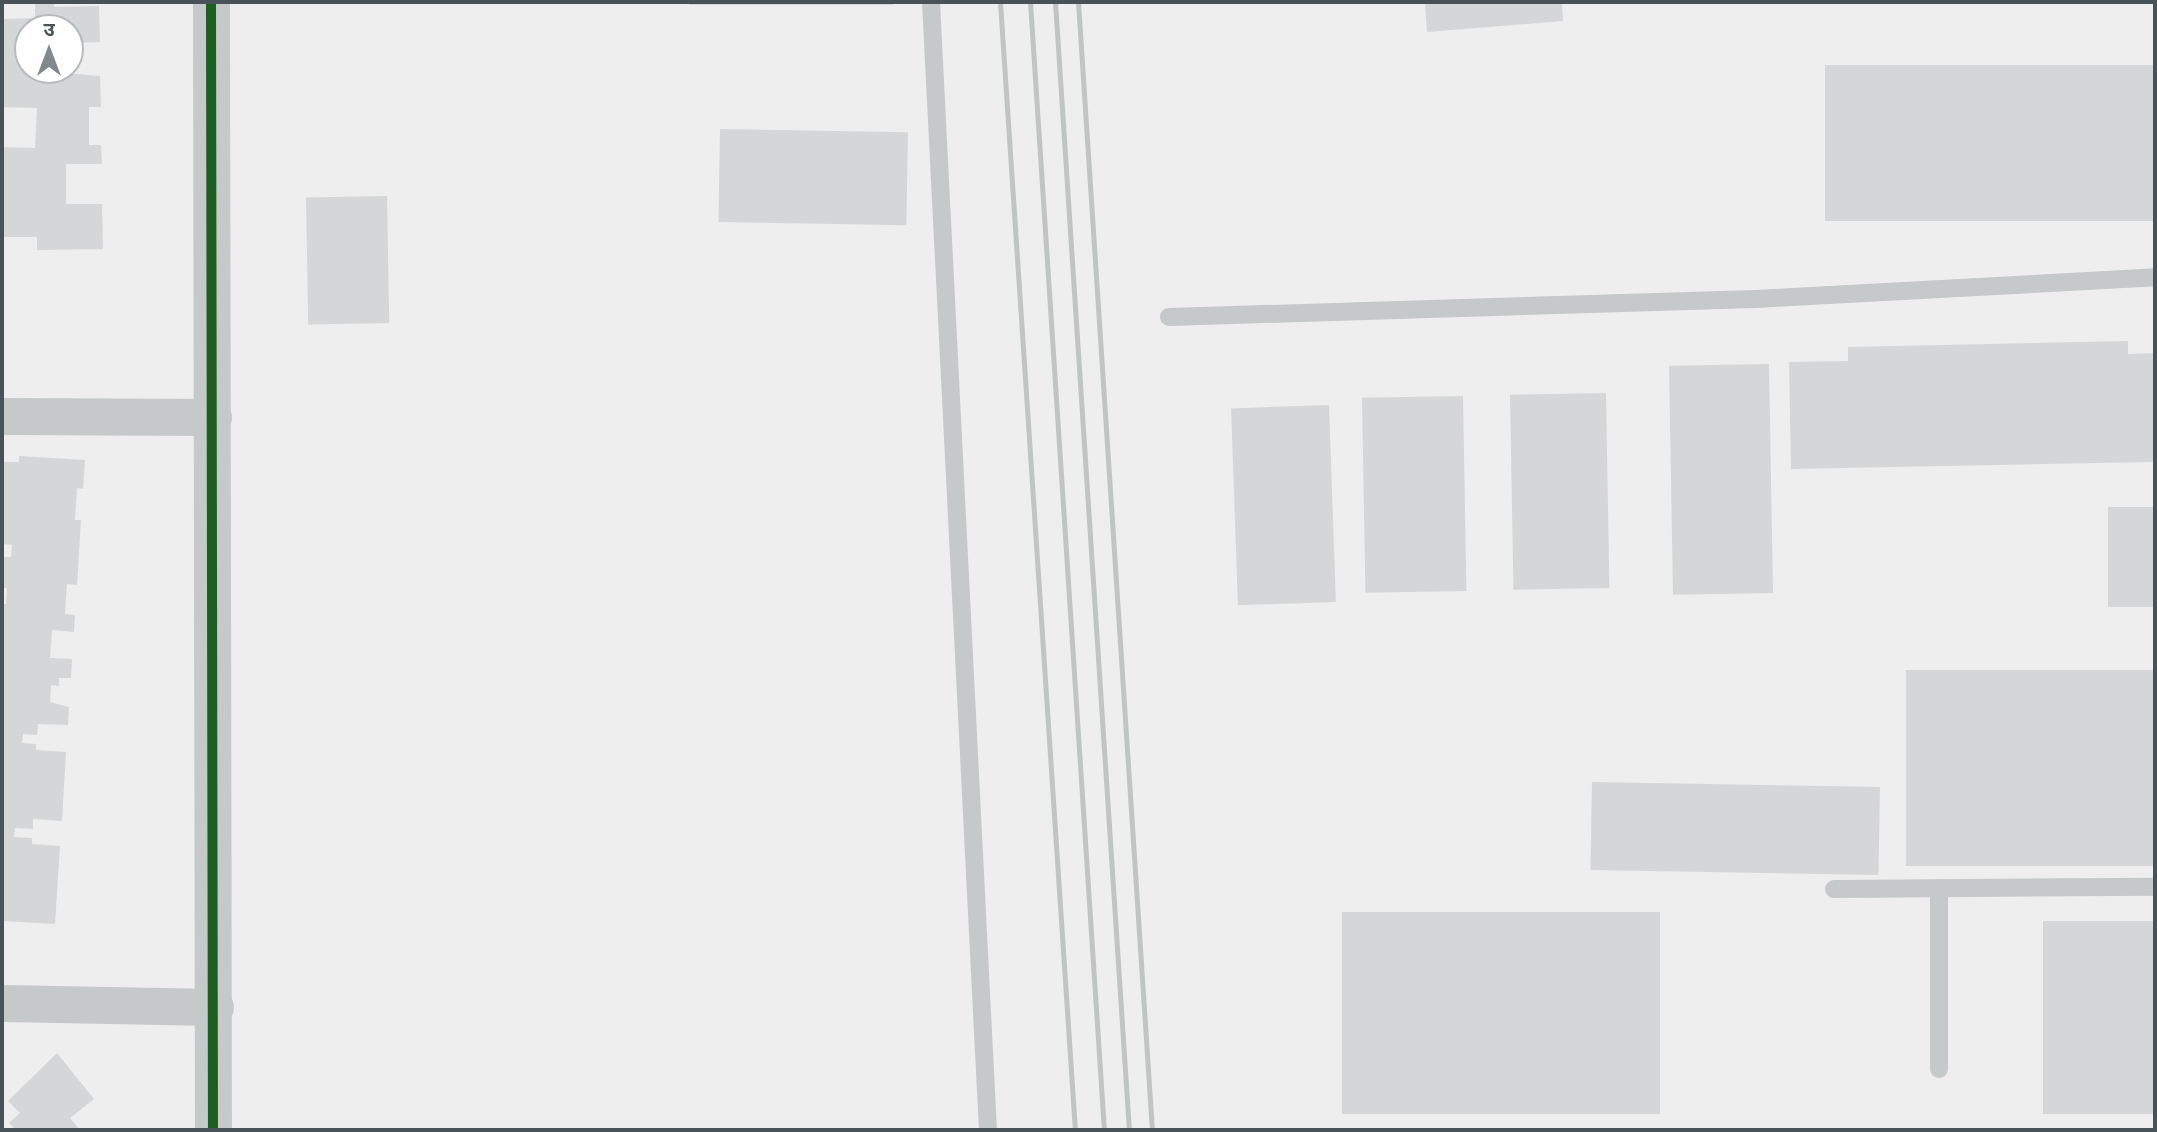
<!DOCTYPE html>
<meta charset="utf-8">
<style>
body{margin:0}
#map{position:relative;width:2157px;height:1132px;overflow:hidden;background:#efeeee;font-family:Montserrat,"Noto Sans Devanagari",sans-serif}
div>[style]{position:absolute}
.building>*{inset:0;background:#d5d6d7;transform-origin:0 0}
.lane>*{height:18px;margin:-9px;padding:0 9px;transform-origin:9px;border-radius:9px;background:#c5c9ca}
.street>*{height:37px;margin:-18.5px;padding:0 18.5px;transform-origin:18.5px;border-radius:18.5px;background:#c5c9ca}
.rail>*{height:5px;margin:-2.5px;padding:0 2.5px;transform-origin:2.5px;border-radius:2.5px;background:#c1c4c5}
.cycleway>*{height:10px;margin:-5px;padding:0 5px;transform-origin:5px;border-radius:5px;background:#1b5e20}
span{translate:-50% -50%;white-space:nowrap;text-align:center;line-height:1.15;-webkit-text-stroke:5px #fff;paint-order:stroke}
.frame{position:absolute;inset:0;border:4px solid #475259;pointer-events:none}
.north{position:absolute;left:14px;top:14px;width:70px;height:70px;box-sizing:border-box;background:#fff;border:2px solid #b5babd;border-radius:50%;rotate:0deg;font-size:19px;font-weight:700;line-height:28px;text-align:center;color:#475259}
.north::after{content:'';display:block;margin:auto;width:24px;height:32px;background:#82898d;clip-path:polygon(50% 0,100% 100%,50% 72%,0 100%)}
</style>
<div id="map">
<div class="building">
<i style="clip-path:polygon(35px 2px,54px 2px,54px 7px,99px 6px,100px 42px,70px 43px,70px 28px,28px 28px,28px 70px,100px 76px,101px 107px,89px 107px,89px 145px,101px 145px,102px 164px,66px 164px,66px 204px,102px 204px,103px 249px,37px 250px,37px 237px,2px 237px,2px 147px,35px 148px,37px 108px,2px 107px,2px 19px,35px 18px)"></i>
<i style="left:689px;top:2px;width:204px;height:3px"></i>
<i style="clip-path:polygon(1425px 2px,1562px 2px,1563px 21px,1427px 32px)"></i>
<i style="left:2155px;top:65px;width:156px;height:330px;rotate:90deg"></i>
<i style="left:720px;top:129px;width:188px;height:93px;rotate:1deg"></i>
<i style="left:387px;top:196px;width:127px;height:81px;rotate:89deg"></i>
<i style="clip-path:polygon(2128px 341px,2128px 354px,2155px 353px,2155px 462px,1791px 469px,1789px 362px,1848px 361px,1848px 347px)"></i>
<i style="left:1769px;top:364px;width:229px;height:100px;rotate:89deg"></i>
<i style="left:1606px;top:393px;width:195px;height:96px;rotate:89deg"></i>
<i style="left:1463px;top:396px;width:195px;height:101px;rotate:89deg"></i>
<i style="left:1329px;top:405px;width:197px;height:98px;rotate:88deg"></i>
<i style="clip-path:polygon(19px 456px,85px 460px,83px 489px,77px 488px,75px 520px,81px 520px,77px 585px,67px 584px,65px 614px,75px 615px,74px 632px,52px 630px,50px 658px,72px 659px,71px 678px,59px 678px,59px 686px,51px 685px,50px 702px,69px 707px,68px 725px,38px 724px,37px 735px,23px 734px,22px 743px,36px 744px,36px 750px,66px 752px,62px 821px,33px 819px,33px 829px,15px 828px,14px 837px,32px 838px,32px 844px,60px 846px,55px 924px,2px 921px,2px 604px,6px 604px,7px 588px,2px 588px,2px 557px,11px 557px,12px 545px,2px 544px,2px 462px,19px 462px)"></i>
<i style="left:2108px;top:507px;width:47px;height:100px"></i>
<i style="left:2155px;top:670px;width:196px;height:249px;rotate:90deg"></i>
<i style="left:1592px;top:782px;width:288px;height:88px;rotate:1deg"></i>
<i style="left:1660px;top:912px;width:202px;height:318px;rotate:90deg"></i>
<i style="left:2155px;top:921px;width:193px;height:112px;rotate:90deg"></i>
<i style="clip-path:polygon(57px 1053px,94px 1099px,70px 1118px,80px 1130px,16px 1130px,9px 1123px,20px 1113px,8px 1101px)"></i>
</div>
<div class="lane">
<i style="left:931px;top:2px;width:1129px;rotate:87.11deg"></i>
<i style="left:1169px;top:317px;width:586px;rotate:-1.76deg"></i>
<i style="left:1755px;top:299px;width:401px;rotate:-3.1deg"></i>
<i style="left:1939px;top:888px;width:181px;rotate:90deg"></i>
<i style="left:1834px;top:889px;width:321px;rotate:-0.4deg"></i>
</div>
<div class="street">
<i style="left:211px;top:2px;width:1128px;rotate:89.9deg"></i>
<i style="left:2px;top:416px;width:211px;rotate:0.3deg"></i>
<i style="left:2px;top:1003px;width:213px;rotate:1.1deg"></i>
</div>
<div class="rail">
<i style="left:1000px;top:2px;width:1130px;rotate:86.2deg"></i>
<i style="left:1030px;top:2px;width:1130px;rotate:86.25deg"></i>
<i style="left:1055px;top:2px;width:1130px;rotate:86.25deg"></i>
<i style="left:1078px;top:2px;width:1130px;rotate:86.25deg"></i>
</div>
<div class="cycleway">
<i style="left:211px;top:2px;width:1128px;rotate:89.9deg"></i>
</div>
<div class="frame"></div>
<div class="north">उ</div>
</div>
